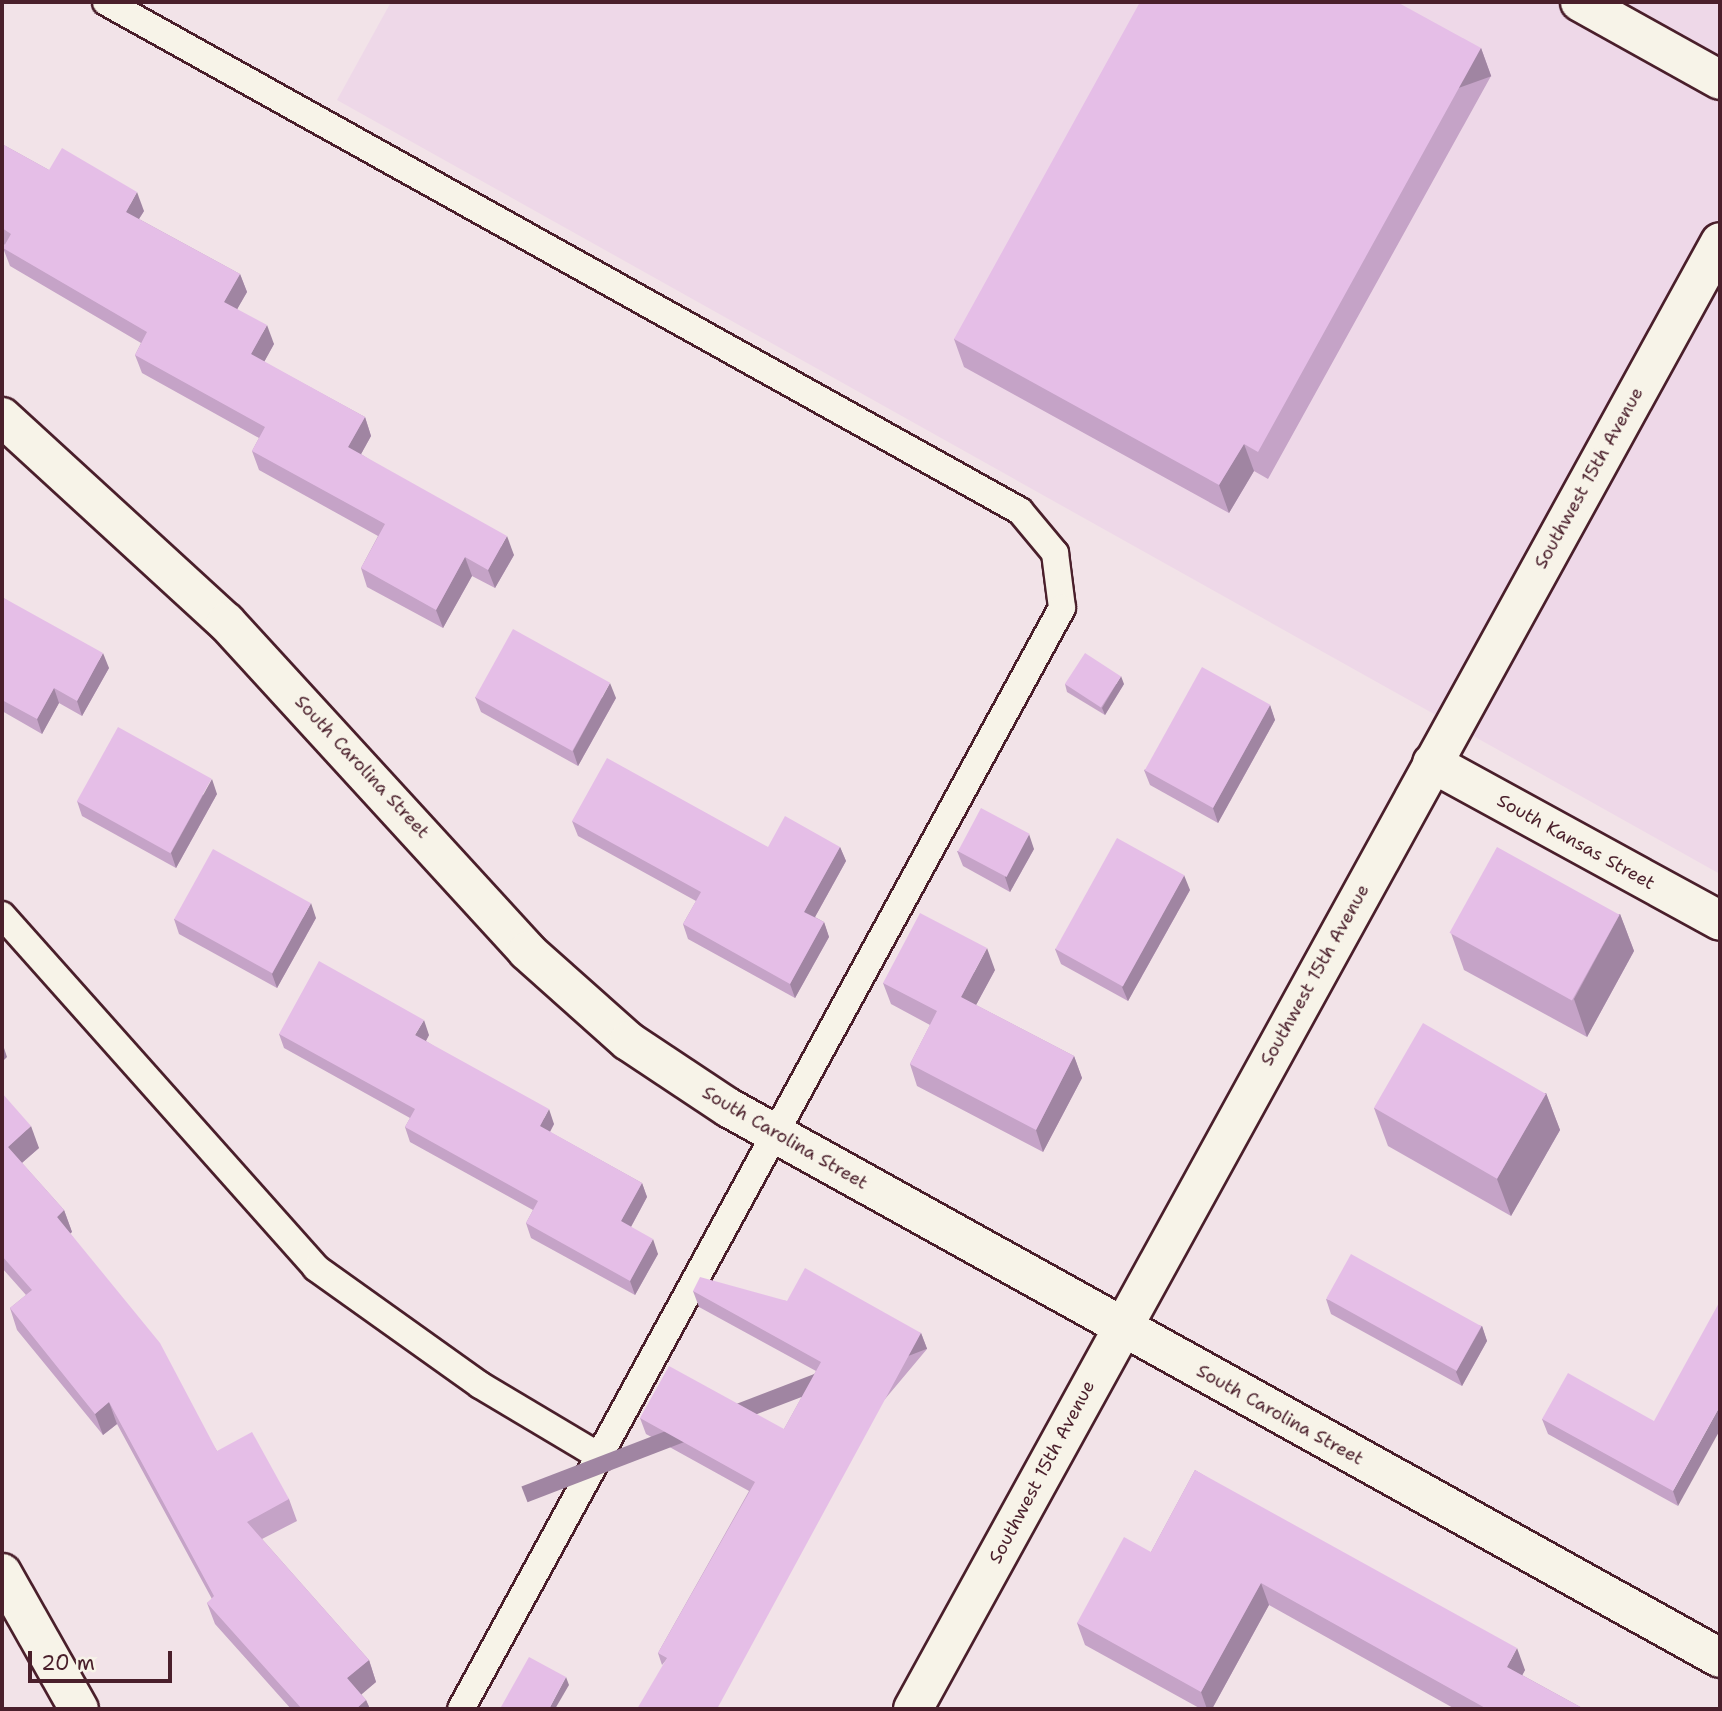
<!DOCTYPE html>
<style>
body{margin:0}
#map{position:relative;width:1722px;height:1711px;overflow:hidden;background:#f2e3e8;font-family:"Shantell Sans",sans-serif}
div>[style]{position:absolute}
.built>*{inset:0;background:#eed8e8}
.roads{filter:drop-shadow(2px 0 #4a1f2b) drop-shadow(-2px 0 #4a1f2b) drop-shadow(0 2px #4a1f2b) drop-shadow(0 -2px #4a1f2b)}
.lane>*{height:26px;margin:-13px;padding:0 13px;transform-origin:13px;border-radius:13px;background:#f7f3e8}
.street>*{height:38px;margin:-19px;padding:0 19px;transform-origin:19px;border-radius:19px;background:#f7f3e8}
.secondary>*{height:38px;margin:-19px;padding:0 19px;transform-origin:19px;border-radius:19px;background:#f7f3e8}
.wall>*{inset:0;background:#c5a3c7}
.shaded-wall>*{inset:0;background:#a085a2;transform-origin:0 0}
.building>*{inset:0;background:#e5bee7;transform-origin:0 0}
span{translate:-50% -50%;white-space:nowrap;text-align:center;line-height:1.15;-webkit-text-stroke:6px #f7f3e8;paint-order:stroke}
.street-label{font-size:18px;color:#4a1f2b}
.frame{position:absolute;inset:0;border:4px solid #4a1f2b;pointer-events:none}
.scale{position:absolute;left:28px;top:1651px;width:144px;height:32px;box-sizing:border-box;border:4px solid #4a1f2b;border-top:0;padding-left:9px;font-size:21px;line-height:24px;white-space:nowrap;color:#4a1f2b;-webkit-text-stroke:5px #f7f3e8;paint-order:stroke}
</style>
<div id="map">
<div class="built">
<i style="clip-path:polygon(391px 2px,1720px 2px,1720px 874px,337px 100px)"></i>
</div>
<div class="roads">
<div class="lane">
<i style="left:106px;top:2px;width:1046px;rotate:29.11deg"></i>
<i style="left:1020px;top:511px;width:55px;rotate:50.2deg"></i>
<i style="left:1055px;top:553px;width:55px;rotate:82.7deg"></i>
<i style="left:1062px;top:608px;width:1254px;rotate:118.63deg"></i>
<i style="left:2px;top:915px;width:472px;rotate:48.3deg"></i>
<i style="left:316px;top:1268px;width:201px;rotate:35.5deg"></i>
<i style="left:480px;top:1385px;width:141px;rotate:30.8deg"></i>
</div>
<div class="street">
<i style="left:2px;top:417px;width:304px;rotate:42.5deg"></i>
<i style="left:226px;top:622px;width:446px;rotate:47.5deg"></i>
<i style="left:527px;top:951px;width:135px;rotate:41.7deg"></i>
<i style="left:628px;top:1041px;width:121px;rotate:33.6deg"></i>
<i style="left:729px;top:1108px;width:1133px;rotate:29.03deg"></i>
<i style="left:1432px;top:763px;width:328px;rotate:28.7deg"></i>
</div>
<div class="secondary">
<i style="left:1580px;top:2px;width:160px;rotate:29.1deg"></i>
<i style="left:2px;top:1573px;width:156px;rotate:60.5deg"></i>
<i style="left:913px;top:1709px;width:1674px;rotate:-61.18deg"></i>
</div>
</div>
<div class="wall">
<i style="clip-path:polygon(1481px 48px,1491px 76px,1268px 479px,1254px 471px,1229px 513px,964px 367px,954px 339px)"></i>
<i style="clip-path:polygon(2px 144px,49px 170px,144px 211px,139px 219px,240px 274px,247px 292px,237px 309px,274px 344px,264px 362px,365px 417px,371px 436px,361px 454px,514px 555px,495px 588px,472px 576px,443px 628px,367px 587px,361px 568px,378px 536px,259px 470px,252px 451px,259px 438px,142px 373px,135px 355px,141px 343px,10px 266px,3px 248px,5px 245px,2px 243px)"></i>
<i style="clip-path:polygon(2px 597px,109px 668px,82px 716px,59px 703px,42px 734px,2px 711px)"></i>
<i style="clip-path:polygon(1065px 684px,1124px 684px,1105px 715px,1067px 692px)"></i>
<i style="clip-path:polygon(475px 697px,616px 698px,578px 766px,481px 712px)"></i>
<i style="clip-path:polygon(1270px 705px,1275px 720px,1218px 823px,1150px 785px,1144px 770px)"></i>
<i style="clip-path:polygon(217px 794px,176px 868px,82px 816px,77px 801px)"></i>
<i style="clip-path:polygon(572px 821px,768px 847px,840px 847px,846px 861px,815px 917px,824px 922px,829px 937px,795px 998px,688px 939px,683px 924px,696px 901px,578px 836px)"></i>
<i style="clip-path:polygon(1034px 849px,1010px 892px,963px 866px,957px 851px)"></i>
<i style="clip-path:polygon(1190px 890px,1128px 1001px,1061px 964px,1055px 949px)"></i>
<i style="clip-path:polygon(1620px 914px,1634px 951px,1587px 1037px,1464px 970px,1451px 933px)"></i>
<i style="clip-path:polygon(316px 918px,277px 988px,179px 934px,174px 919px)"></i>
<i style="clip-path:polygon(995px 970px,976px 1005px,1074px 1056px,1082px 1078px,1043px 1152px,917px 1086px,910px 1064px,930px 1025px,891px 1004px,883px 983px)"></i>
<i style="clip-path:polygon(279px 1034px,429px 1035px,426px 1041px,554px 1124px,550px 1132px,642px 1183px,647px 1197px,631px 1227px,658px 1254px,635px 1295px,531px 1238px,526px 1223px,533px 1210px,410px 1142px,405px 1127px,410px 1118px,284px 1048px)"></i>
<i style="clip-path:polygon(2px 1093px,39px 1148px,22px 1163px,64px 1210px,72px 1232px,70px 1233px,217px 1451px,289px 1499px,297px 1521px,262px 1539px,369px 1660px,376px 1682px,361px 1694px,366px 1700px,370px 1709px,291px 1709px,215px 1624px,207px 1603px,212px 1599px,117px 1424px,103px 1435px,17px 1330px,10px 1308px,26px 1295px,2px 1268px)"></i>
<i style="clip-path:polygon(1546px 1093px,1560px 1130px,1511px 1216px,1388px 1146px,1374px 1108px)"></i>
<i style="clip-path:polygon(693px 1291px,787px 1301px,921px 1333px,927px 1349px,662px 1665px,658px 1653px,749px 1491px,646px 1434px,640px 1418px,784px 1429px,816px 1371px,699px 1307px)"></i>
<i style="clip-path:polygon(1326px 1299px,1482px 1326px,1487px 1341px,1462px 1386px,1331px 1314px)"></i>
<i style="clip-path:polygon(1542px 1419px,1654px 1421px,1678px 1506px,1548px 1434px)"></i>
<i style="clip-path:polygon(1195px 1470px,1525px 1670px,1522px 1675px,1584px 1709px,1455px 1709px,1269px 1605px,1212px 1709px,1201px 1709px,1085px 1645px,1077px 1623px,1151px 1552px)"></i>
</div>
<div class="shaded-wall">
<i style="left:1481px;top:48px;width:30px;height:461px;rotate:70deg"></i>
<i style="clip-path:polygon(137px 192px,144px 211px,132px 230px,126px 212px)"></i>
<i style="clip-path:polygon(240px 274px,247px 292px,231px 320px,224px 302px)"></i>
<i style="clip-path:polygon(267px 325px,274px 344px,258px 373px,251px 354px)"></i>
<i style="clip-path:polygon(365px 417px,371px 436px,355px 465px,348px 447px)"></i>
<i style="clip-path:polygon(1244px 444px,1254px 471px,1229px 513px,1219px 485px)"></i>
<i style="clip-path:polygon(507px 536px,514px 555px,495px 588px,488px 570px)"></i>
<i style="clip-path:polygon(465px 557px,472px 576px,443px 628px,436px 610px)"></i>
<i style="clip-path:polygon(103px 653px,109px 668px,82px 716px,77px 701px)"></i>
<i style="clip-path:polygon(1121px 676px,1124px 684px,1105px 715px,1102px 708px)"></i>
<i style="clip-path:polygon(610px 683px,616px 698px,578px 766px,573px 751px)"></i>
<i style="clip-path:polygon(54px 688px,59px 703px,42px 734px,37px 719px)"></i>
<i style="clip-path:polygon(1270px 705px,1275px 720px,1218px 823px,1213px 808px)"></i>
<i style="clip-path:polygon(212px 779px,217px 794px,176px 868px,171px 853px)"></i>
<i style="clip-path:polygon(1029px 834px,1034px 849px,1010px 892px,1005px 877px)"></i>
<i style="clip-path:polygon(840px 847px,846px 861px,810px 926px,804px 912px)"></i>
<i style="clip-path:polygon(1184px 875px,1190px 890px,1128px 1001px,1122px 987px)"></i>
<i style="clip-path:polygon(311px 903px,316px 918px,277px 988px,272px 974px)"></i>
<i style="clip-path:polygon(1620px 914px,1634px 951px,1587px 1037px,1574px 999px)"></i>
<i style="clip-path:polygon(824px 922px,829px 937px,795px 998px,790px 984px)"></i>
<i style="clip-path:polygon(987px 948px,995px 970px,969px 1018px,961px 997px)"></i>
<i style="clip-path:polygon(424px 1020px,429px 1035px,421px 1050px,415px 1035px)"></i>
<i style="clip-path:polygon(2px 1042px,7px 1057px,2px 1062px)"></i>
<i style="clip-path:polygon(1074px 1056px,1082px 1078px,1043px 1152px,1036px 1130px)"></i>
<i style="clip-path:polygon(1546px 1093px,1560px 1130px,1511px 1216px,1497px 1179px)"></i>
<i style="clip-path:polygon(549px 1109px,554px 1124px,545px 1141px,540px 1126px)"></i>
<i style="clip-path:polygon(31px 1126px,39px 1148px,16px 1168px,8px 1147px)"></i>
<i style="clip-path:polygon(642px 1183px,647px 1197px,626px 1236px,621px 1221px)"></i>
<i style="clip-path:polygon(64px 1210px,72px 1232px,65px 1238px,57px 1217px)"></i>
<i style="clip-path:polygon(653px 1239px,658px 1254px,635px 1295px,630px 1281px)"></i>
<i style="clip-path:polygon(1482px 1326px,1487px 1341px,1462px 1386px,1456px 1372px)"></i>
<i style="left:921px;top:1333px;width:17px;height:428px;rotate:69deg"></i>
<i style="clip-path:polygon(109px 1402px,117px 1424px,103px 1435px,95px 1414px)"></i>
<i style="clip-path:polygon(1720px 1406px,1720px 1430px,1678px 1506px,1673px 1491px)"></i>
<i style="clip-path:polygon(1261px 1583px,1269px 1605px,1212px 1709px,1207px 1709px,1201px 1692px)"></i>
<i style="clip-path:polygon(1517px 1648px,1525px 1670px,1515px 1689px,1507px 1667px)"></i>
<i style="clip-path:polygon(369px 1660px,376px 1682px,355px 1700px,347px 1678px)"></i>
<i style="clip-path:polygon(566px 1677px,569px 1685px,555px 1709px,549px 1709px)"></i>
<i style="clip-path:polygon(366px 1700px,370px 1709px,356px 1709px)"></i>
</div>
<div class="building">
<i style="clip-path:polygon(1140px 2px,1397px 2px,1481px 48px,1258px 452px,1244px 444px,1219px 485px,954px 339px)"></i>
<i style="clip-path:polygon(2px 144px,49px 170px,62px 148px,137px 192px,126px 212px,240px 274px,224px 302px,267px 325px,251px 354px,365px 417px,348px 447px,507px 536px,488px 570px,465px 557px,436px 610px,361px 568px,385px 524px,252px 451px,265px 427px,135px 355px,147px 332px,3px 248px,11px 234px,2px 228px)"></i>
<i style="clip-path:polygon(2px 597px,103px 653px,77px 701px,54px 688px,37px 719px,2px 700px)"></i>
<i style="left:513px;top:629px;width:111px;height:78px;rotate:29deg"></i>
<i style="left:1085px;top:653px;width:43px;height:37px;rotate:33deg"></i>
<i style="left:1202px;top:667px;width:78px;height:118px;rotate:29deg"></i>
<i style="left:118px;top:727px;width:107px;height:85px;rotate:29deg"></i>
<i style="clip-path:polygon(607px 758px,768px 847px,785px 816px,840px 847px,804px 912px,824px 922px,790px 984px,683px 924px,701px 892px,572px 821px)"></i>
<i style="left:981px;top:808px;width:55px;height:49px;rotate:28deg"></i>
<i style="left:1117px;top:838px;width:77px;height:127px;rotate:29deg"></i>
<i style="left:1497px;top:847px;width:140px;height:98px;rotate:29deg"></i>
<i style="left:213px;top:849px;width:112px;height:80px;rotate:29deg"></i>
<i style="clip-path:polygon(920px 913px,987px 948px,961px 997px,1074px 1056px,1036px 1130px,910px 1064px,937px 1011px,883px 983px)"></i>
<i style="clip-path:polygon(319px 961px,424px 1020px,415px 1035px,549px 1109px,540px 1126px,642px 1183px,621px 1221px,653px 1239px,630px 1281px,526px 1223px,538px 1201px,405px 1127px,415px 1109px,279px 1034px)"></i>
<i style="left:1423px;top:1023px;width:142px;height:98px;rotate:30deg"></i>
<i style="clip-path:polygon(2px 1093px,31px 1126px,8px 1147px,64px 1210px,57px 1217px,160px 1343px,217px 1451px,252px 1432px,289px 1499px,247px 1522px,369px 1660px,347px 1678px,366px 1700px,356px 1709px,302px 1709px,207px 1603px,214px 1596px,109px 1402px,95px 1414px,10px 1308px,32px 1290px,2px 1256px)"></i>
<i style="left:1351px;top:1254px;width:149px;height:51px;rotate:29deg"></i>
<i style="clip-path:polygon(805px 1268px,921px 1333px,717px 1709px,637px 1709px,667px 1658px,658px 1653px,755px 1482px,640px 1418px,669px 1366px,784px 1429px,821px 1362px,693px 1291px,700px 1277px,787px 1301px)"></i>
<i style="clip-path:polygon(1720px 1301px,1720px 1406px,1673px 1491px,1542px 1419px,1568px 1373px,1654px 1421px)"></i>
<i style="clip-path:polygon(1195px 1470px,1517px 1648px,1507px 1667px,1584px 1709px,1487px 1709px,1261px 1583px,1201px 1692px,1077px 1623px,1124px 1537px,1151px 1552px)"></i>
<i style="clip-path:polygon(529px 1657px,566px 1677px,549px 1709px,505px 1709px,501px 1707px)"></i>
</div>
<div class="street-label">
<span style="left:1589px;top:478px;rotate:-61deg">Southwest 15th Avenue</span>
<span style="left:362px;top:767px;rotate:47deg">South Carolina Street</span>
<span style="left:1576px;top:842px;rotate:29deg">South Kansas Street</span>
<span style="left:1315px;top:975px;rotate:-61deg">Southwest 15th Avenue</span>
<span style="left:785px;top:1138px;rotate:30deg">South Carolina Street</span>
<span style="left:1280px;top:1415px;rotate:29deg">South Carolina Street</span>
<span style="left:1042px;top:1472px;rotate:-62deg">Southwest 15th Avenue</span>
</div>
<div class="frame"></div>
<div class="scale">20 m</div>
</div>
